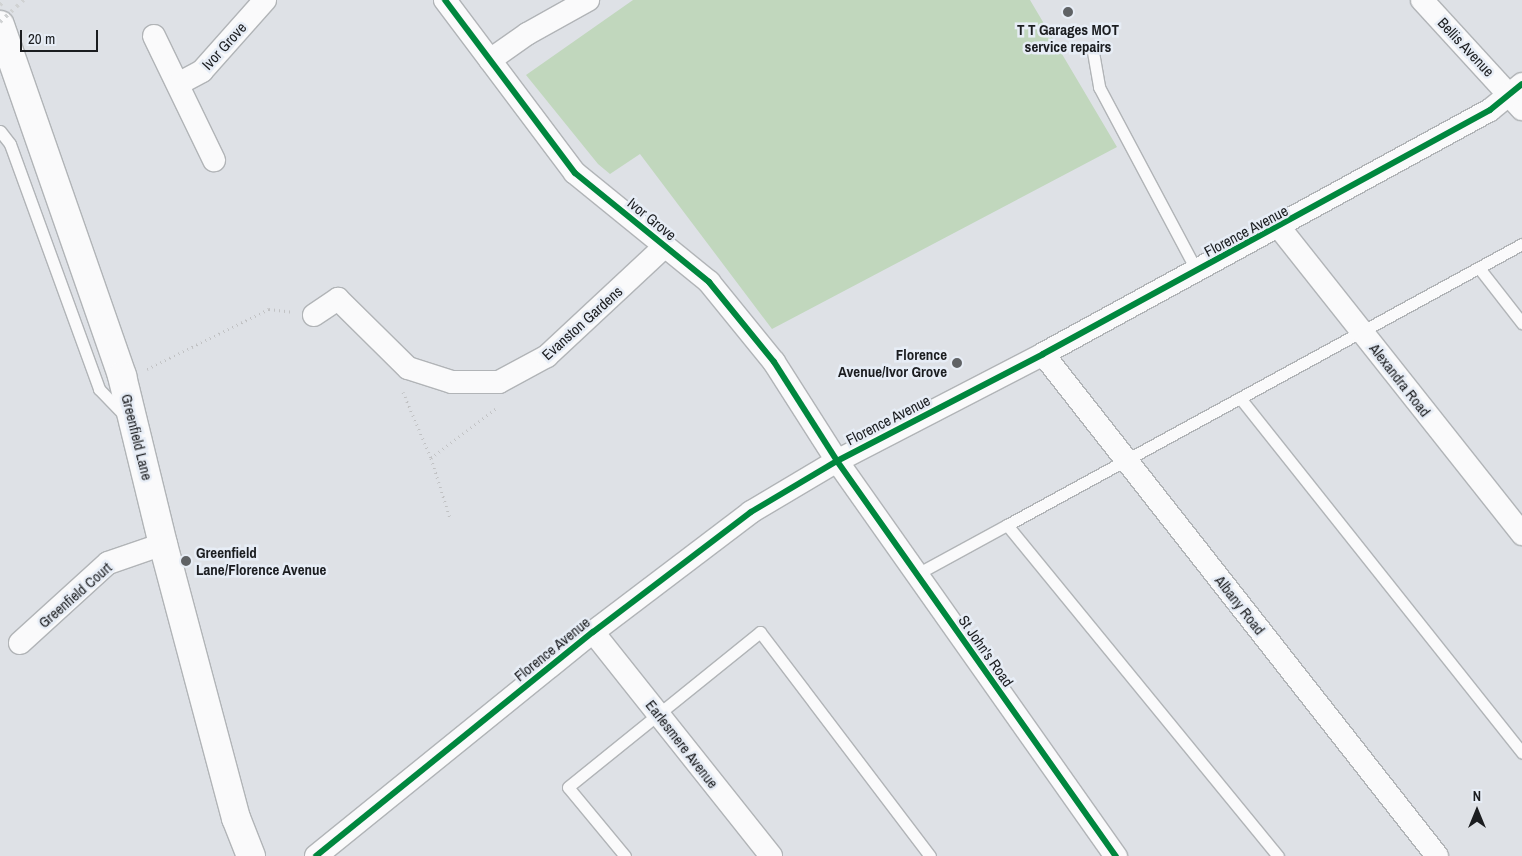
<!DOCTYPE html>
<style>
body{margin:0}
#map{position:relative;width:1522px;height:856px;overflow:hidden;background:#dee1e6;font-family:"Archivo Narrow",sans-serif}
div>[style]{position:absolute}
.green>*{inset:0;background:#c1d7bd}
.path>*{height:3px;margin-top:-1.5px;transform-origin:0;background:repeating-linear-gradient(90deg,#c1c2c4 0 1px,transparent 0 5px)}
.roads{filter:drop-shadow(1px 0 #b1b4b7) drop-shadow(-1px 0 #b1b4b7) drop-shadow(0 1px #b1b4b7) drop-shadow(0 -1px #b1b4b7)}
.lane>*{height:11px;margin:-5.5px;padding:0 5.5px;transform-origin:5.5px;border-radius:5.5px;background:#fafafb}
.street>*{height:22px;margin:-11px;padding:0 11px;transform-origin:11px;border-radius:11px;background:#fafafb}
.secondary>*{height:28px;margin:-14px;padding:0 14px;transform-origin:14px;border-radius:14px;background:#fafafb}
.rail>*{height:4px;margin-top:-2px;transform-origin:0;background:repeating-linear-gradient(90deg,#d0d2d3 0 2.5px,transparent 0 7.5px)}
.cycleway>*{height:6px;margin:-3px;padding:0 3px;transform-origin:3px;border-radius:3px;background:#00873e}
.dots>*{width:14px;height:14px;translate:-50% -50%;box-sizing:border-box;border:2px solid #e7edf6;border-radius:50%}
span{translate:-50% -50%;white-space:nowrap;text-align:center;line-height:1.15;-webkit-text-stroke:5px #e7edf6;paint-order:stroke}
.poi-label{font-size:15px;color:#1b1d20;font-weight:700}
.right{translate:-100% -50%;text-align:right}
.left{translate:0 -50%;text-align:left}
.street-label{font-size:15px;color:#1b1d20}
.north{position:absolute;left:1452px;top:786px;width:50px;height:50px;-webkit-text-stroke:4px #e7edf6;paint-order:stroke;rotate:0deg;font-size:14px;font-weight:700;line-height:20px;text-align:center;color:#1b1d20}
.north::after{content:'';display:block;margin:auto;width:18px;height:22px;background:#1b1d20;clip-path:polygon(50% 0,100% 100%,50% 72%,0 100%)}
.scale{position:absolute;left:20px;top:30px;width:78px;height:22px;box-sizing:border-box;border:2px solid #1b1d20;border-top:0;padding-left:6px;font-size:15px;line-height:18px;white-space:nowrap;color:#1b1d20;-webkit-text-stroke:4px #e7edf6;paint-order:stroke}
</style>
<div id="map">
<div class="green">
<i style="clip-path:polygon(633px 0,1030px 0,1117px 147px,772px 329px,640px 154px,610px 174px,598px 164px,526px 75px)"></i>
</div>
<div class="path">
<i style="left:147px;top:369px;width:136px;rotate:-26.2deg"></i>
<i style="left:269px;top:309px;width:23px;rotate:7deg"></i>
<i style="left:403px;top:392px;width:72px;rotate:67deg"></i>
<i style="left:431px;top:458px;width:63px;rotate:72.4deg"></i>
<i style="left:431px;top:458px;width:84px;rotate:-37.3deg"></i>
</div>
<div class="roads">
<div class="lane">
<i style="left:1093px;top:52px;width:36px;rotate:80deg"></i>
<i style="left:1099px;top:87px;width:208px;rotate:62deg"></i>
<i style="left:0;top:131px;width:16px;rotate:52deg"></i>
<i style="left:10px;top:144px;width:261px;rotate:70deg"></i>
<i style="left:99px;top:389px;width:39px;rotate:46deg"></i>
<i style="left:1479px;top:268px;width:70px;rotate:52deg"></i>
<i style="left:1240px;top:398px;width:453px;rotate:51.5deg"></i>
<i style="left:1007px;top:525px;width:587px;rotate:-28.62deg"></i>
<i style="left:917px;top:574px;width:102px;rotate:-28.6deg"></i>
<i style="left:1007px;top:525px;width:428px;rotate:50.7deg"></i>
<i style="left:625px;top:856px;width:89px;rotate:-129.6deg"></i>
<i style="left:568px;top:787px;width:247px;rotate:-38.9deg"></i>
<i style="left:760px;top:632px;width:281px;rotate:52.8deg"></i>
</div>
<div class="street">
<i style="left:445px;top:0;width:216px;rotate:53.1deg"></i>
<i style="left:575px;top:173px;width:173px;rotate:39.1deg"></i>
<i style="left:709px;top:282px;width:103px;rotate:50.9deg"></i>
<i style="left:774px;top:362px;width:117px;rotate:57.5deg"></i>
<i style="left:837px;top:461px;width:484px;rotate:54.8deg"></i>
<i style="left:1422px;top:0;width:148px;rotate:47.5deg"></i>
<i style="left:154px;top:36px;width:138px;rotate:64.2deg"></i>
<i style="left:490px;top:60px;width:45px;rotate:-35.1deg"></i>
<i style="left:527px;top:34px;width:70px;rotate:-29.1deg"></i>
<i style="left:178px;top:84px;width:27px;rotate:-28deg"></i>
<i style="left:202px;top:71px;width:95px;rotate:-48.4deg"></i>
<i style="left:1279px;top:227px;width:392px;rotate:51.6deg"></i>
<i style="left:314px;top:315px;width:29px;rotate:-34deg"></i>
<i style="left:338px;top:299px;width:98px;rotate:44.6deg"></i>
<i style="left:408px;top:368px;width:46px;rotate:17.7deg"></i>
<i style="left:452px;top:382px;width:47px"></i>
<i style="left:499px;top:382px;width:55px;rotate:-28.4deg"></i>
<i style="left:547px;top:356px;width:161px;rotate:-43deg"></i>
<i style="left:1043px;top:354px;width:638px;rotate:51.87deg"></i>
<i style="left:593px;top:632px;width:286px;rotate:51.5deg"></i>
<i style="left:20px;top:643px;width:119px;rotate:-42.3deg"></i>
<i style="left:108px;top:563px;width:58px;rotate:-19.1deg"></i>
<i style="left:316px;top:856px;width:356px;rotate:-39deg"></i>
<i style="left:593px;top:632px;width:198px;rotate:-37.2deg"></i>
<i style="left:751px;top:512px;width:100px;rotate:-30.7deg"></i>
<i style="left:837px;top:461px;width:232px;rotate:-27.4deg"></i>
<i style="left:1043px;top:354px;width:509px;rotate:-28.63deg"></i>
<i style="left:1490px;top:110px;width:41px;rotate:-39.1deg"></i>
</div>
<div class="secondary">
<i style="left:0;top:25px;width:372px;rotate:70.8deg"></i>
<i style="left:122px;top:376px;width:173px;rotate:76.3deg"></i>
<i style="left:163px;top:544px;width:284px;rotate:75.1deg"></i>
<i style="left:236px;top:818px;width:41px;rotate:68.5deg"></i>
</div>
</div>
<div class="rail">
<i style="left:0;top:5px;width:7px;rotate:-45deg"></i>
<i style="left:0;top:22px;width:33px;rotate:-43deg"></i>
</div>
<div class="cycleway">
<i style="left:445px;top:0;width:216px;rotate:53.1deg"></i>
<i style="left:575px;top:173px;width:173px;rotate:39.1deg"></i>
<i style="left:709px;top:282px;width:103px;rotate:50.9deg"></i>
<i style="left:774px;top:362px;width:117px;rotate:57.5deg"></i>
<i style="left:837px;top:461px;width:484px;rotate:54.8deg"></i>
<i style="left:316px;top:856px;width:356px;rotate:-39deg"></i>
<i style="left:593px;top:632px;width:198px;rotate:-37.2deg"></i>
<i style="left:751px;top:512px;width:100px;rotate:-30.7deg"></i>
<i style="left:837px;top:461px;width:232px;rotate:-27.4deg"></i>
<i style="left:1043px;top:354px;width:509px;rotate:-28.63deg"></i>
<i style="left:1490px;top:110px;width:41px;rotate:-39.1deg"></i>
</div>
<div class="dots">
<i style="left:1068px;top:12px;background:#5f6265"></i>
<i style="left:957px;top:363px;background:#5f6265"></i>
<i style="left:186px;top:561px;background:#5f6265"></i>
</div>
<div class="poi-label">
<span style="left:1068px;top:38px">T T Garages MOT<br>service repairs</span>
<span class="right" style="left:947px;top:363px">Florence<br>Avenue/Ivor Grove</span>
<span class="left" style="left:196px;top:561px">Greenfield<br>Lane/Florence Avenue</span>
</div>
<div class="street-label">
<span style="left:224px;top:46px;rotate:-48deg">Ivor Grove</span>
<span style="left:1466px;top:47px;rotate:47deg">Bellis Avenue</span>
<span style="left:652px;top:219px;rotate:39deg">Ivor Grove</span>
<span style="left:1246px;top:231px;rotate:-28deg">Florence Avenue</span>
<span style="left:582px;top:323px;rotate:-42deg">Evanston Gardens</span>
<span style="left:1400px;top:380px;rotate:52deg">Alexandra Road</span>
<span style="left:888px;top:420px;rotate:-27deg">Florence Avenue</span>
<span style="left:137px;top:437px;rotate:76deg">Greenfield Lane</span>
<span style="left:75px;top:595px;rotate:-41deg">Greenfield Court</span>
<span style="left:1240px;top:605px;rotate:52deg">Albany Road</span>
<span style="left:552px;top:649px;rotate:-39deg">Florence Avenue</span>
<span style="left:986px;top:651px;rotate:55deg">St John's Road</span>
<span style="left:682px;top:744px;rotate:52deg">Earlesmere Avenue</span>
</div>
<div class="north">N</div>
<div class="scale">20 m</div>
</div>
